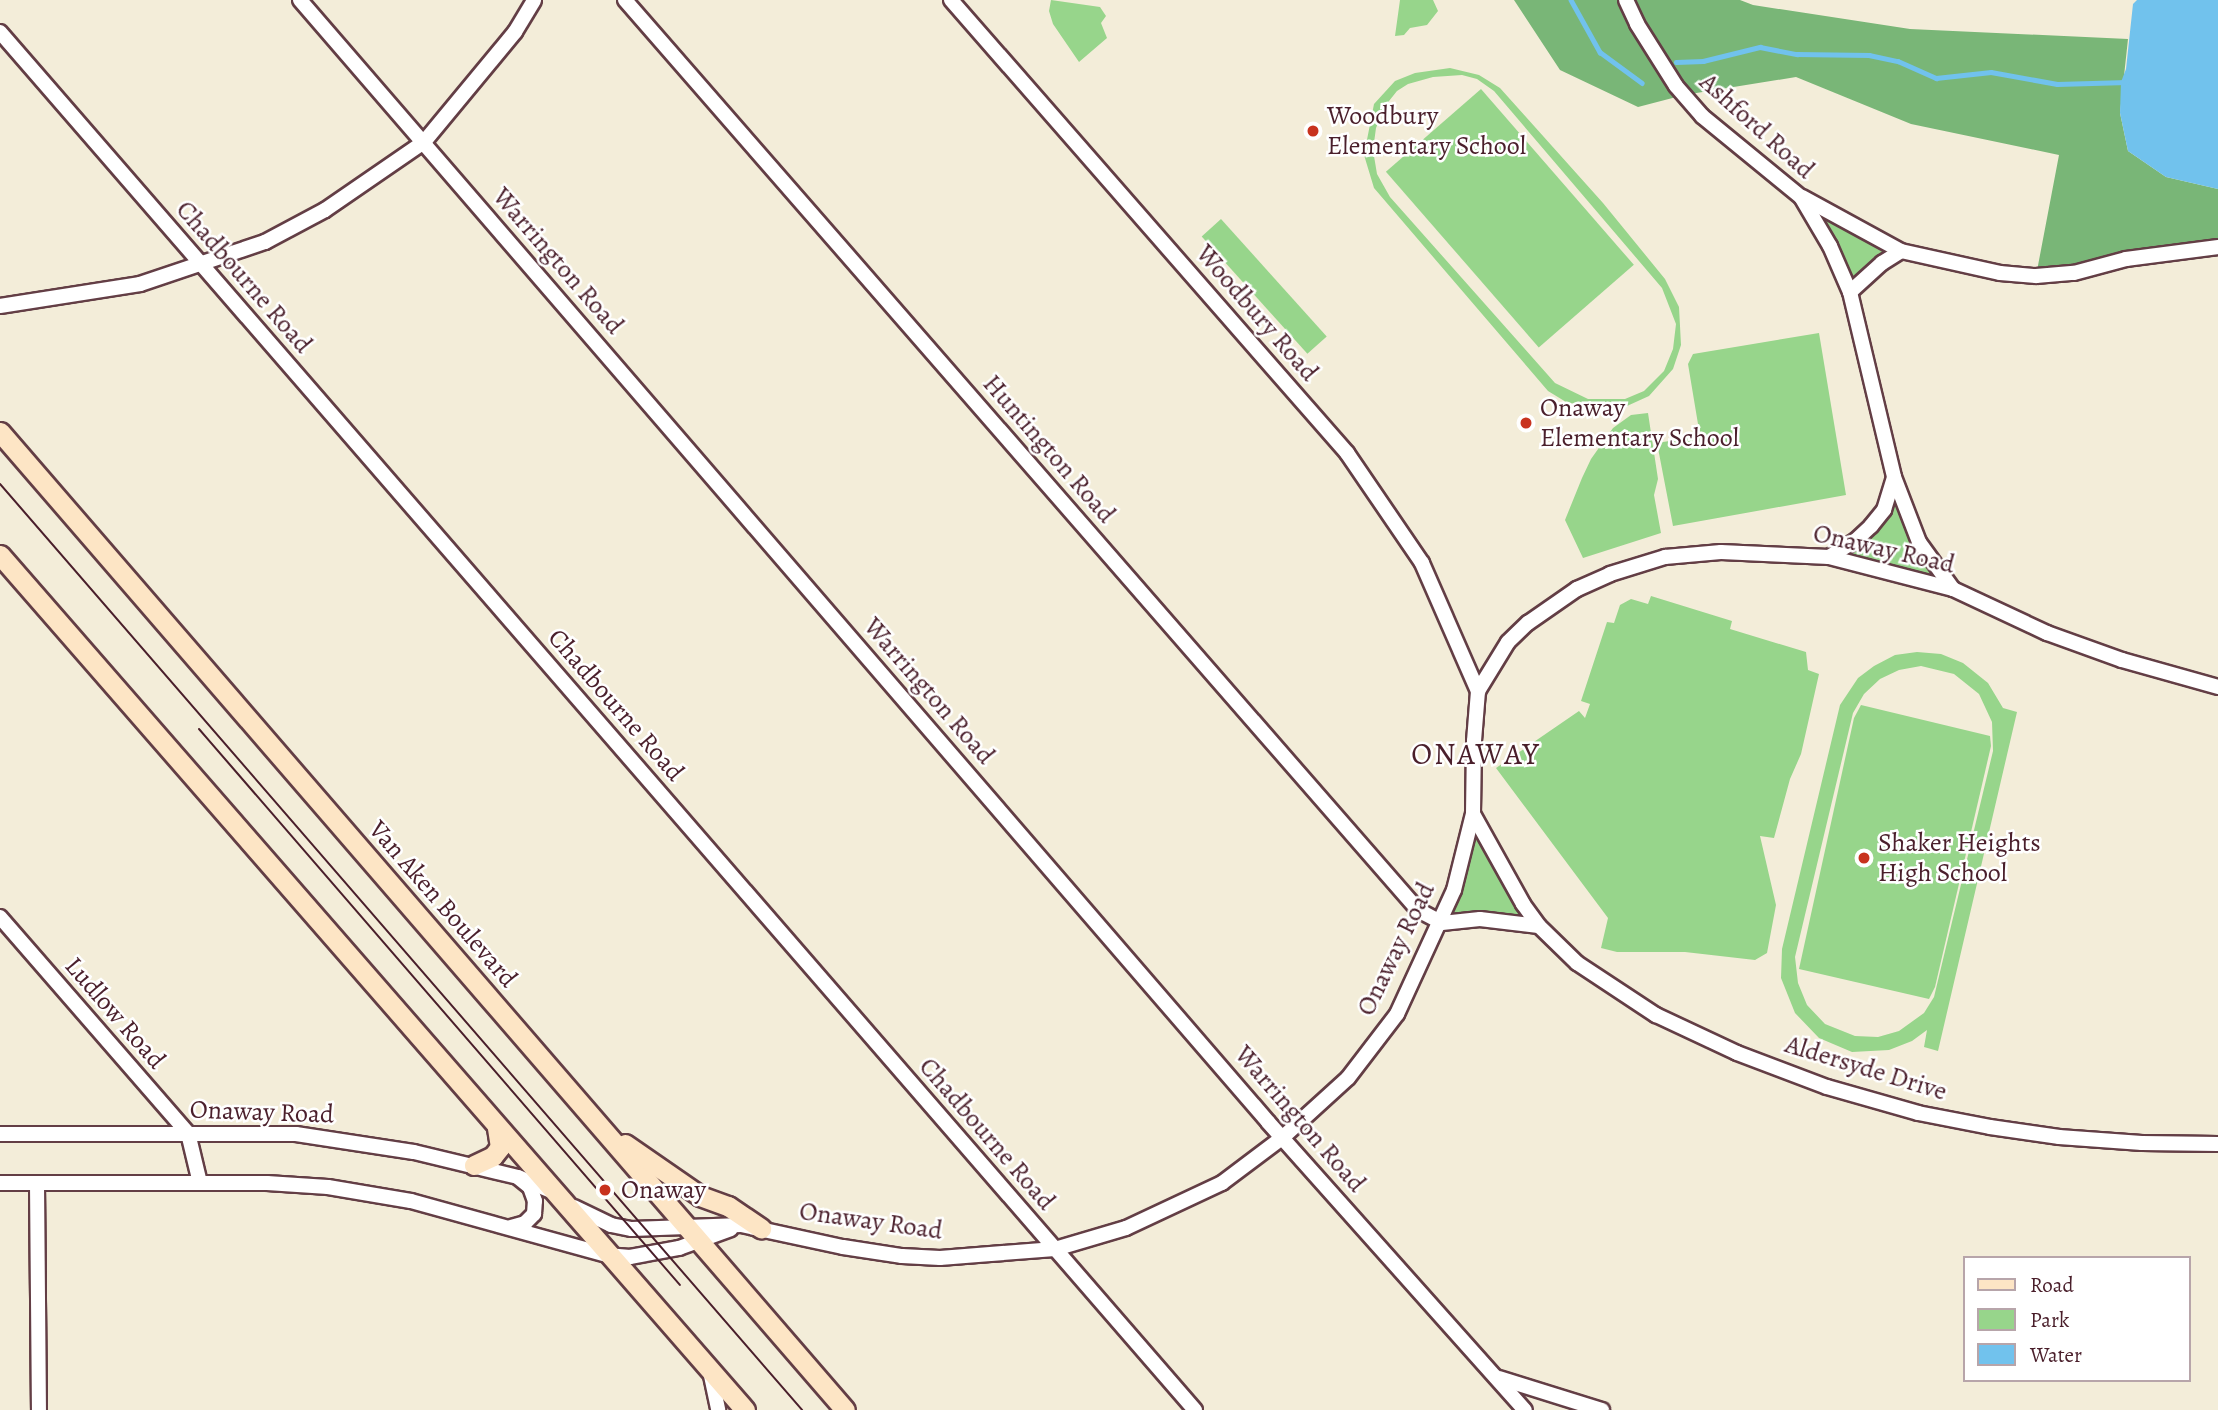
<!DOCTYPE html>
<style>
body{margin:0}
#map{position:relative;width:2218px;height:1410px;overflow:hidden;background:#f3edd9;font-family:Alegreya,serif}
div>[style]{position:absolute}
.green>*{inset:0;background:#97d58b;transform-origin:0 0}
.forest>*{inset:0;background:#79b677}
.water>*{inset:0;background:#71c2ed}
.stream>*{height:4.5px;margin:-2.25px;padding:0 2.25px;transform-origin:2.25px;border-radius:2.25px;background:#71c2ed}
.roads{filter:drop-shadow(2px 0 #633e45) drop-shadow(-2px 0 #633e45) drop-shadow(0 2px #633e45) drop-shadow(0 -2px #633e45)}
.street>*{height:14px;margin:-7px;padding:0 7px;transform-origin:7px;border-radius:7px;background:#fff}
.secondary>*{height:19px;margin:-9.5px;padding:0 9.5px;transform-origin:9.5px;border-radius:9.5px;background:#fde5c5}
.tram>*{height:2px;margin:-1px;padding:0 1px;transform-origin:1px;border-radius:1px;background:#4a1f2b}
.dots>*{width:19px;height:19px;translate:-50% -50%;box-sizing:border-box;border:4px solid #fff;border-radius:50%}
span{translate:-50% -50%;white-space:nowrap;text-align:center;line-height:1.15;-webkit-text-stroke:5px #fff;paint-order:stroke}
.poi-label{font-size:26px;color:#4a1f2b}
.left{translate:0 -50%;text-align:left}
.street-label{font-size:26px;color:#4a1f2b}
.quarter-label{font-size:30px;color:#4a1f2b;letter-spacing:2px}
.legend{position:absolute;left:1963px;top:1256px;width:228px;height:126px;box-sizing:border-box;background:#fff;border:2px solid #b7a5aa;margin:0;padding:9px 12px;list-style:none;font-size:21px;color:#4a1f2b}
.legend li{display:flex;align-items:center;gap:14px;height:35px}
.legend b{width:35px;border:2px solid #b7a5aa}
</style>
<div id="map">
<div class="green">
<i style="clip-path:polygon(1051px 0,1100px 7px,1106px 16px,1101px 23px,1107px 38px,1079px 62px,1053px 24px,1049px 11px)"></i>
<i style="clip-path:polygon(1400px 0,1433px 0,1438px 11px,1427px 25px,1410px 28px,1404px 35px,1395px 36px)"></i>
<i style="clip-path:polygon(evenodd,1450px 68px,1479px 75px,1500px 88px,1603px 203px,1665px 279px,1679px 307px,1681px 345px,1673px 369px,1649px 396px,1627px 406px,1600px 410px,1566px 402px,1548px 391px,1374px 188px,1364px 155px,1374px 104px,1395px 81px,1415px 73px,1450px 68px,1462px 75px,1477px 79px,1494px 91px,1662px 288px,1676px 324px,1673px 349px,1664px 371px,1644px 391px,1625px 399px,1588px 399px,1555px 383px,1390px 197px,1377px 174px,1373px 150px,1376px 128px,1385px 106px,1397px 91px,1408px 84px,1433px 77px,1462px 75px)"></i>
<i style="left:1481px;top:89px;width:233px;height:126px;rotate:49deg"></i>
<i style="clip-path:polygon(1801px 197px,1901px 251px,1850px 292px)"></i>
<i style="left:1221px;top:219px;width:158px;height:26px;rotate:48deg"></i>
<i style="clip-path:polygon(1819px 333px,1846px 495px,1673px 526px,1657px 443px,1700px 436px,1688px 364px,1693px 354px)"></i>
<i style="clip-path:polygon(1648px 413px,1658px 479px,1654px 495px,1661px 533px,1583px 558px,1565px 520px,1582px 478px,1591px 459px,1613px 428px,1631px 415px)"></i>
<i style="clip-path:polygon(1894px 477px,1911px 523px,1953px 589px,1829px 557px,1871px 526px)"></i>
<i style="clip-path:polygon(1651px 596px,1732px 621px,1730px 629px,1806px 652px,1808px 670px,1819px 674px,1801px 754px,1790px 779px,1774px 838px,1760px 836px,1776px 905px,1767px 953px,1755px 960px,1685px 952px,1617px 952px,1601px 948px,1608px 918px,1496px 768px,1579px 711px,1585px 718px,1590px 704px,1581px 701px,1607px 622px,1614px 623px,1620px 605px,1631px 599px,1648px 604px)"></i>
<i style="clip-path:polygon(evenodd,1917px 652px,1941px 654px,1963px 663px,1988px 683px,2003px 708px,2017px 712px,1938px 1051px,1924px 1047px,1927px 1030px,1912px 1041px,1889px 1050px,1852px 1052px,1819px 1038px,1795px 1013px,1781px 978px,1782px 949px,1840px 705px,1858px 678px,1874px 666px,1895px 655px,1917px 652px,1921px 666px,1954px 674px,1979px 694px,1992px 722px,1993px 751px,1934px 997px,1924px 1013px,1899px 1031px,1878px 1037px,1855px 1036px,1825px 1024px,1807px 1005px,1798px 983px,1795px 957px,1853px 713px,1864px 694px,1880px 679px,1899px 670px,1921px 666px)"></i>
<i style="clip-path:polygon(1861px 705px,1990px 736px,1991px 746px,1935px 987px,1929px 999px,1799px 969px,1854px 718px)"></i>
<i style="clip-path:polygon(1473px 814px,1539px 926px,1442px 923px)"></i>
</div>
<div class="forest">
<i style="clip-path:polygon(1514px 0,1740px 0,1753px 5px,1910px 29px,2128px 39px,2120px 113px,2128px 151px,2166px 177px,2218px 189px,2218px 247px,2036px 276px,2059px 155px,1911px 124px,1796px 77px,1684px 95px,1638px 107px,1560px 70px)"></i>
</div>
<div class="water">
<i style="clip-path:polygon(2137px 0,2218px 0,2218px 189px,2166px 177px,2128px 151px,2120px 113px,2121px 82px,2126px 69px,2133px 4px)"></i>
</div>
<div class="stream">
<i style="left:1571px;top:0;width:60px;rotate:60.9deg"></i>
<i style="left:1600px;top:52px;width:52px;rotate:36.4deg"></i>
<i style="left:1676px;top:62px;width:27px;rotate:-2deg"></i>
<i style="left:1703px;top:61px;width:59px;rotate:-13.8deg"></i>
<i style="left:1760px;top:47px;width:38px;rotate:11deg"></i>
<i style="left:1797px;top:54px;width:72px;rotate:0.8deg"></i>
<i style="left:1869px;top:55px;width:30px;rotate:12deg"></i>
<i style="left:1898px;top:61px;width:42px;rotate:24.1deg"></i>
<i style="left:1936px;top:78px;width:55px;rotate:-6.2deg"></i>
<i style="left:1991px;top:72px;width:67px;rotate:10.3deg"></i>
<i style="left:2057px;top:84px;width:70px;rotate:-1.6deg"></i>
</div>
<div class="roads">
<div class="street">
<i style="left:300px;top:0;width:1482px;rotate:49.21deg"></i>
<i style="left:1268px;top:1122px;width:386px;rotate:48.3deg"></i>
<i style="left:625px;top:0;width:1207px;rotate:48.93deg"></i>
<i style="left:1418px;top:910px;width:27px;rotate:28deg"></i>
<i style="left:951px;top:0;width:602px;rotate:48.84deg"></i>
<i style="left:1347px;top:453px;width:133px;rotate:55.7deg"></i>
<i style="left:1422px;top:563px;width:140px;rotate:66.4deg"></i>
<i style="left:1626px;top:0;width:26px;rotate:65deg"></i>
<i style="left:1637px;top:24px;width:73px;rotate:57.8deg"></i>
<i style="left:1676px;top:86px;width:40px;rotate:49deg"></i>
<i style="left:1702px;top:116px;width:128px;rotate:39.3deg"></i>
<i style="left:1801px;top:197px;width:57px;rotate:59.4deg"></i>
<i style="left:1830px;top:246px;width:50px;rotate:66.5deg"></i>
<i style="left:1850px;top:292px;width:190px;rotate:76.6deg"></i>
<i style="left:1894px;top:477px;width:70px;rotate:69deg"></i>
<i style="left:1919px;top:542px;width:58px;rotate:54.1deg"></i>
<i style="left:0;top:32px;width:1824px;rotate:49.07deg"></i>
<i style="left:1802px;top:197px;width:113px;rotate:28.6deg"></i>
<i style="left:1901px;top:251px;width:101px;rotate:12.5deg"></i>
<i style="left:2000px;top:273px;width:36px;rotate:5deg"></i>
<i style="left:2036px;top:276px;width:38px;rotate:-5deg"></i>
<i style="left:2074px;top:273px;width:54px;rotate:-15.1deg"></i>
<i style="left:2126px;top:259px;width:93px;rotate:-7.4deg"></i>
<i style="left:1850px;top:292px;width:43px;rotate:-42.2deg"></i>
<i style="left:1882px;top:263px;width:22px;rotate:-32deg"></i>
<i style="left:0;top:306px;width:142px;rotate:-8.9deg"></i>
<i style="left:140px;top:284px;width:132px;rotate:-18.6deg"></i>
<i style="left:265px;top:242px;width:68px;rotate:-28.1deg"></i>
<i style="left:325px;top:210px;width:120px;rotate:-34.5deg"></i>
<i style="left:424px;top:142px;width:143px;rotate:-50.4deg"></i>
<i style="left:515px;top:32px;width:37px;rotate:-59deg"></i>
<i style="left:1829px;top:557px;width:31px;rotate:-32deg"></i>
<i style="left:1855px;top:541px;width:22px;rotate:-43deg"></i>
<i style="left:1871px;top:526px;width:21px;rotate:-51deg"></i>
<i style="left:1884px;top:510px;width:34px;rotate:-73deg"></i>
<i style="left:1473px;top:814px;width:103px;rotate:60.9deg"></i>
<i style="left:1523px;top:904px;width:27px;rotate:54deg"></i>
<i style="left:1539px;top:926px;width:53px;rotate:44.2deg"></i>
<i style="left:1577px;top:963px;width:95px;rotate:33.4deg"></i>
<i style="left:1656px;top:1015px;width:89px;rotate:25.1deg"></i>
<i style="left:1737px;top:1053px;width:96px;rotate:20.7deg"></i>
<i style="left:1827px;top:1087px;width:95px;rotate:15.9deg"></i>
<i style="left:1918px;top:1113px;width:73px;rotate:11deg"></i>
<i style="left:1990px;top:1127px;width:70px;rotate:8.2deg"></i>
<i style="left:2059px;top:1137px;width:83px;rotate:4.1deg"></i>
<i style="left:2142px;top:1143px;width:76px;rotate:0.8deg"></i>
<i style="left:0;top:917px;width:286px;rotate:49deg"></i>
<i style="left:188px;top:1133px;width:51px;rotate:76.5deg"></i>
<i style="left:1442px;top:923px;width:38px;rotate:-6deg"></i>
<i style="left:1480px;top:919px;width:59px;rotate:6.8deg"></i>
<i style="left:0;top:1134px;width:296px"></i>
<i style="left:296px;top:1134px;width:119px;rotate:8.7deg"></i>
<i style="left:414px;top:1152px;width:107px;rotate:13.5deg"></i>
<i style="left:518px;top:1177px;width:33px;rotate:23deg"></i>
<i style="left:0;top:1183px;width:267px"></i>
<i style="left:267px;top:1183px;width:61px;rotate:3.8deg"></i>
<i style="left:328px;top:1187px;width:84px;rotate:9.6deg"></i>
<i style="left:411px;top:1201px;width:203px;rotate:15.4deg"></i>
<i style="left:607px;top:1255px;width:23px;rotate:5deg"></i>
<i style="left:630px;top:1257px;width:50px;rotate:-10.4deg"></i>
<i style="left:679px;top:1248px;width:55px;rotate:-20.1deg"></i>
<i style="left:37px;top:1184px;width:226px;rotate:89.5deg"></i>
<i style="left:574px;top:1207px;width:41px;rotate:25.9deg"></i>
<i style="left:611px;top:1225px;width:21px;rotate:11deg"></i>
<i style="left:632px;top:1229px;width:109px;rotate:-2.1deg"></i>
<i style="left:741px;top:1225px;width:104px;rotate:12.2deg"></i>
<i style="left:843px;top:1247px;width:60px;rotate:8.7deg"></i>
<i style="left:902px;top:1256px;width:38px;rotate:3deg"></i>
<i style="left:940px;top:1258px;width:115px;rotate:-4.5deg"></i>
<i style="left:1055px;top:1249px;width:74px;rotate:-16.5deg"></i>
<i style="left:1126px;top:1228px;width:106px;rotate:-25.1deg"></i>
<i style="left:1222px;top:1183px;width:75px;rotate:-36.9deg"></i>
<i style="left:1282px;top:1138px;width:89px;rotate:-42.3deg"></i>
<i style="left:1348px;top:1078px;width:81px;rotate:-52.6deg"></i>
<i style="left:1397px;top:1014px;width:136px;rotate:-65.3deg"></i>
<i style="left:1454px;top:890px;width:78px;rotate:-76deg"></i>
<i style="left:1473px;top:814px;width:73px;rotate:-89.2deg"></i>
<i style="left:1474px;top:741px;width:50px;rotate:-85.4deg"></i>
<i style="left:1478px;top:691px;width:57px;rotate:-58.5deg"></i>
<i style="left:1508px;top:642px;width:28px;rotate:-44deg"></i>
<i style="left:1528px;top:623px;width:60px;rotate:-34.8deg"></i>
<i style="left:1577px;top:589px;width:36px;rotate:-24deg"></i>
<i style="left:1610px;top:574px;width:58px;rotate:-17.2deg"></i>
<i style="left:1665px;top:557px;width:56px;rotate:-5.1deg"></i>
<i style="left:1721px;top:552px;width:108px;rotate:2.7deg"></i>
<i style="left:1829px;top:557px;width:128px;rotate:14.5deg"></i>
<i style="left:1953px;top:589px;width:104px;rotate:25.1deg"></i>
<i style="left:2047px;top:633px;width:80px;rotate:19.8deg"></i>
<i style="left:2122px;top:660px;width:100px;rotate:15.7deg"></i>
<i style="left:511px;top:1227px;width:15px;rotate:-16deg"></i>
<i style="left:525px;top:1223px;width:13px;rotate:-45deg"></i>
<i style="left:534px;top:1214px;width:13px;rotate:-86deg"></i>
<i style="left:535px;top:1201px;width:15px;rotate:-110deg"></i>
<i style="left:530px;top:1187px;width:14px;rotate:-141deg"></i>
<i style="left:710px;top:1371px;width:40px;rotate:78deg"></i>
<i style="left:1499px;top:1378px;width:108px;rotate:17.3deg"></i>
</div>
<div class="secondary">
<i style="left:0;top:432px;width:1292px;rotate:49.17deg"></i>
<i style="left:0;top:555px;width:1134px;rotate:48.93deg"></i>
<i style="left:625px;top:1144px;width:91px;rotate:34.7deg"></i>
<i style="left:700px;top:1196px;width:30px;rotate:20deg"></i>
<i style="left:728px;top:1206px;width:40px;rotate:34deg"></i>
<i style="left:474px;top:1165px;width:21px;rotate:-25deg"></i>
<i style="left:493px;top:1156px;width:11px;rotate:-52deg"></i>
<i style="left:500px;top:1147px;width:20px;rotate:-99deg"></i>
</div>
</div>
<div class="tram">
<i style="left:0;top:484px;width:1225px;rotate:49.1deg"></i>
<i style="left:199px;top:729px;width:735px;rotate:49.14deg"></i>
</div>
<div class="dots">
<i style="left:1313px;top:131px;background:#c8321e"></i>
<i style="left:1526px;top:423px;background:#c8321e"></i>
<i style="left:1864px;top:858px;background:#c8321e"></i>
<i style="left:605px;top:1190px;background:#c8321e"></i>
</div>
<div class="poi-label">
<span class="left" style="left:1327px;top:131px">Woodbury<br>Elementary School</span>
<span class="left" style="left:1540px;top:423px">Onaway<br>Elementary School</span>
<span class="left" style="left:1878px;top:858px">Shaker Heights<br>High School</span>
<span class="left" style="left:621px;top:1190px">Onaway</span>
</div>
<div class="street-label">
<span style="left:1757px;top:126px;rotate:42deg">Ashford Road</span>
<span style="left:558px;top:261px;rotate:49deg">Warrington Road</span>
<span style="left:244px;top:277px;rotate:49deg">Chadbourne Road</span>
<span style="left:1257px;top:313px;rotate:49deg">Woodbury Road</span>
<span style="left:1049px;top:449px;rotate:49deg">Huntington Road</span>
<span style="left:1884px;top:549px;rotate:13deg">Onaway Road</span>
<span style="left:929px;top:691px;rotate:49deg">Warrington Road</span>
<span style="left:616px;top:705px;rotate:49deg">Chadbourne Road</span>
<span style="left:443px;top:904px;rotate:49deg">Van Aken Boulevard</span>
<span style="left:1396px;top:949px;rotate:-64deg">Onaway Road</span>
<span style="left:115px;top:1013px;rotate:49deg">Ludlow Road</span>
<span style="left:1866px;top:1068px;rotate:17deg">Aldersyde Drive</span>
<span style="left:262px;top:1112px;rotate:2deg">Onaway Road</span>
<span style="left:1300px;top:1119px;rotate:49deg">Warrington Road</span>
<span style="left:987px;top:1134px;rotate:49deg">Chadbourne Road</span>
<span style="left:871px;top:1221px;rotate:8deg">Onaway Road</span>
</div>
<div class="quarter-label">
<span style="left:1476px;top:754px">ONAWAY</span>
</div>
<ul class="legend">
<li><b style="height:9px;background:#fde5c5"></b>Road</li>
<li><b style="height:19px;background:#97d58b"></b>Park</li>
<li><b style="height:19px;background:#71c2ed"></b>Water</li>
</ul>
</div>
